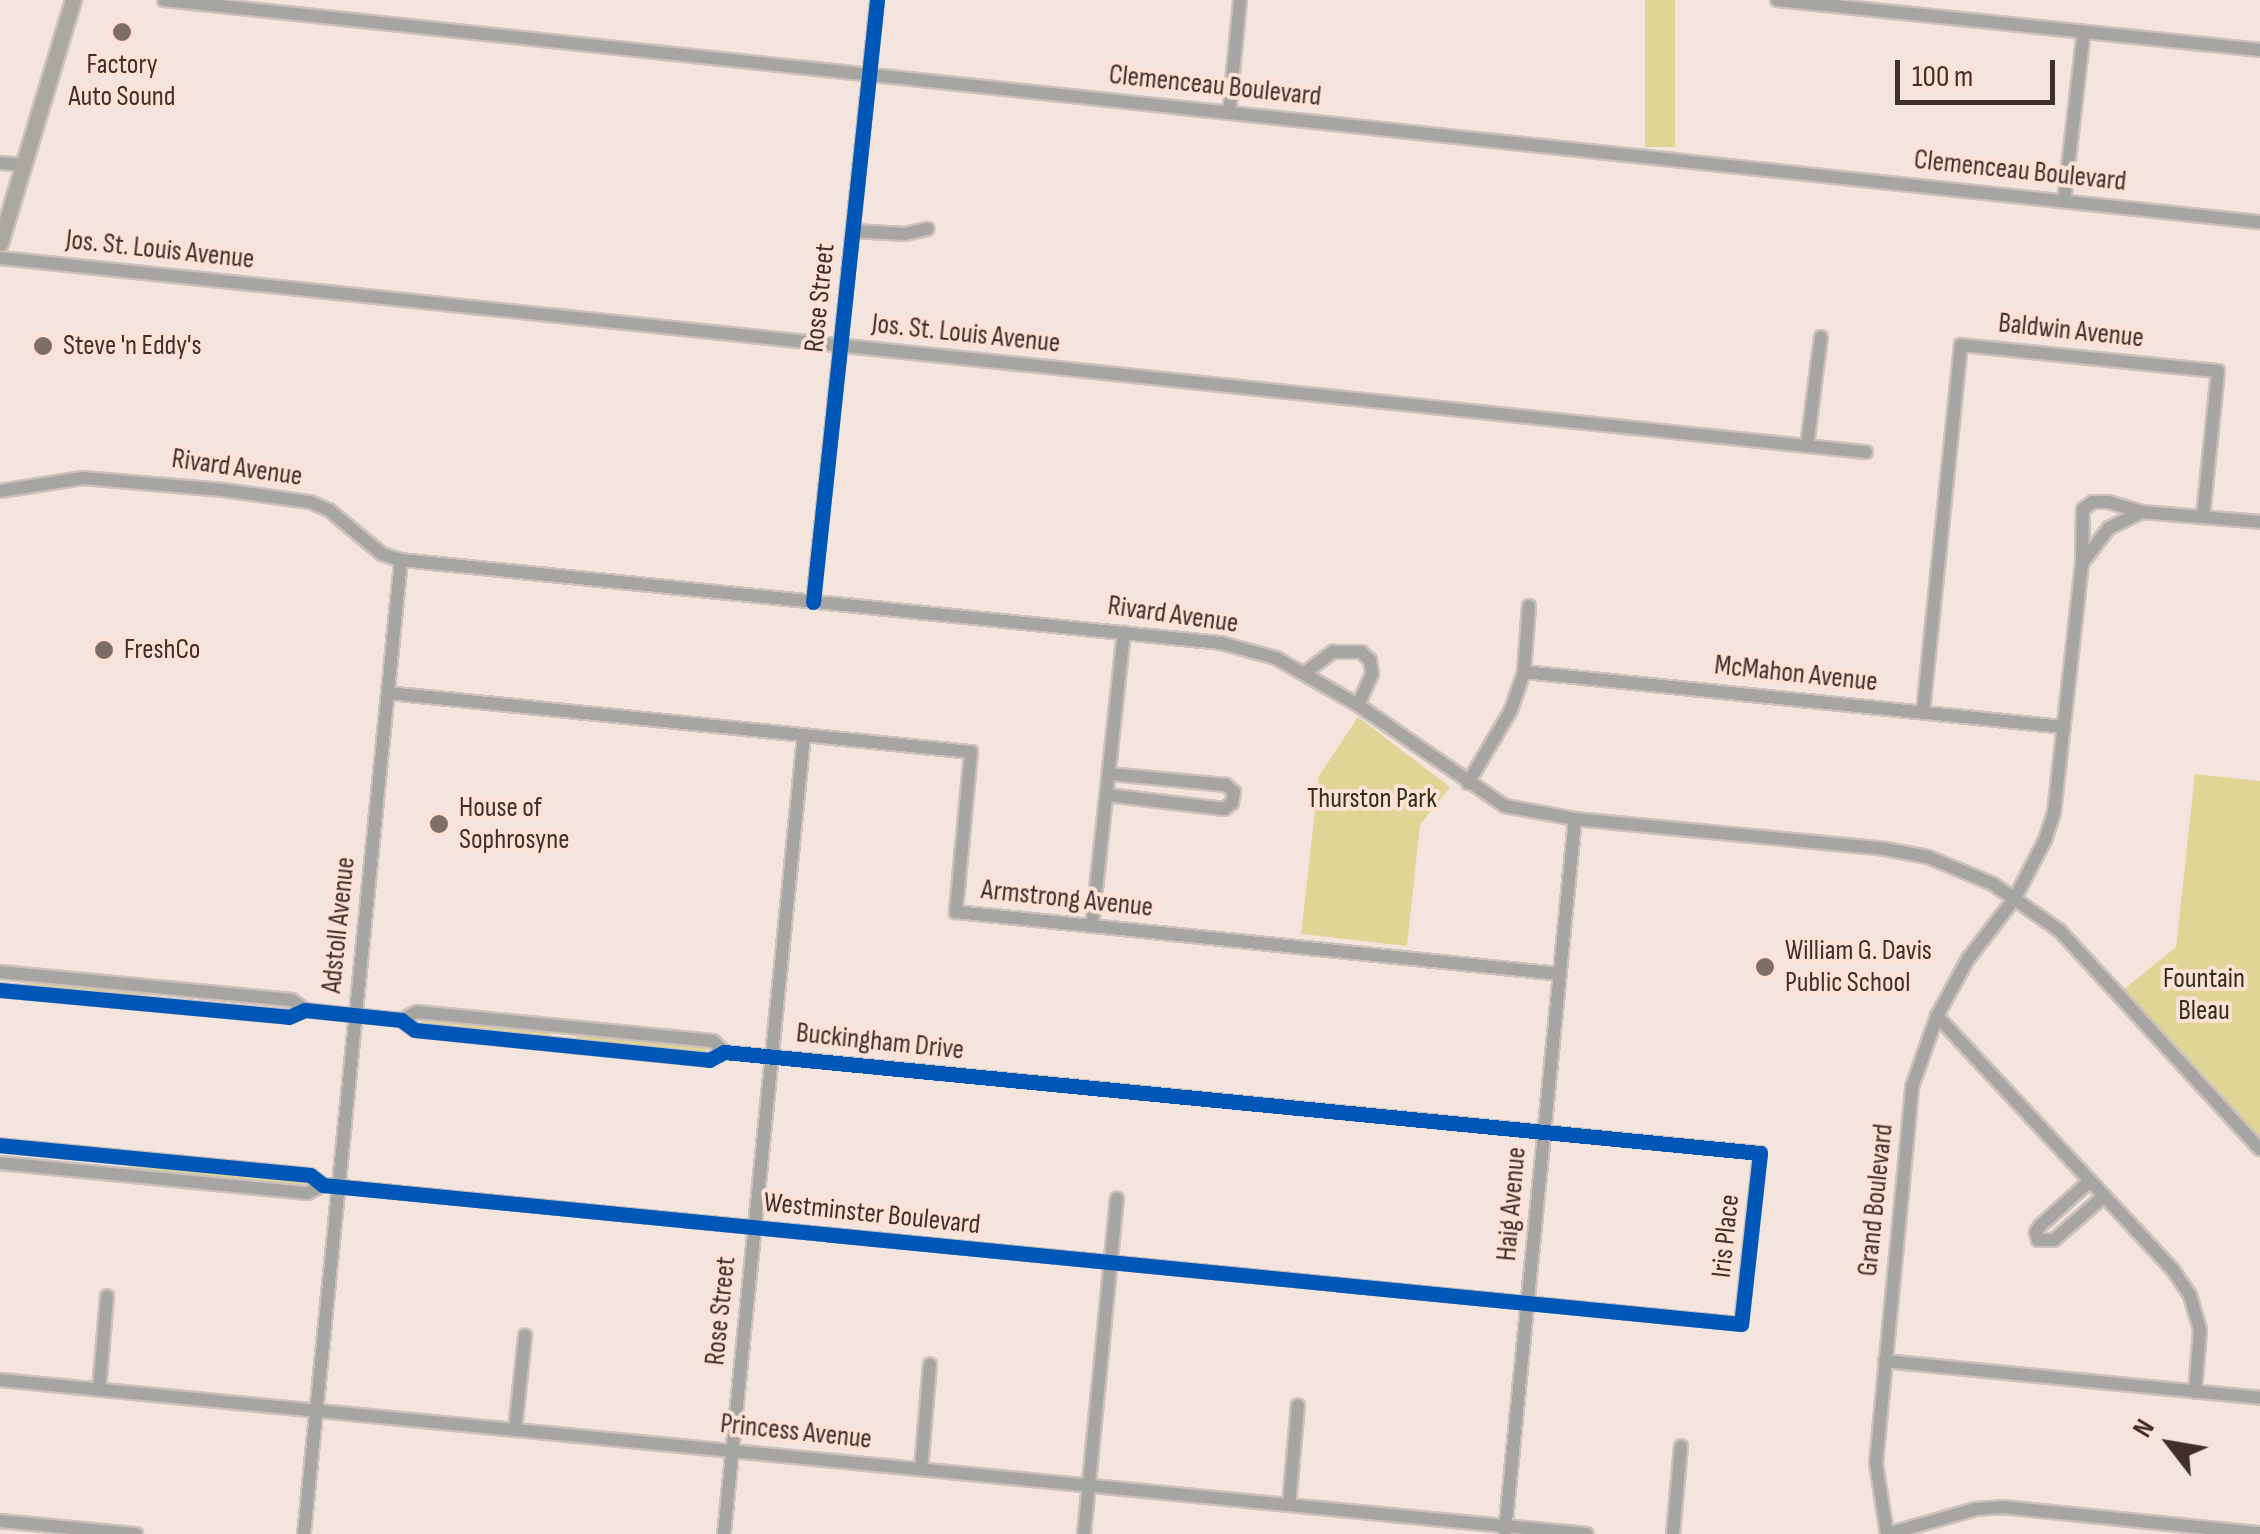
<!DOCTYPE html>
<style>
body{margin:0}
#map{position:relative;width:2260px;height:1534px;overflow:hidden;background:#f3e4de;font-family:"Sofia Sans Condensed",sans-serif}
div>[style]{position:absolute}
.green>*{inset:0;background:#e1d596;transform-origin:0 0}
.roads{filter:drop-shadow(2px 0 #cdc1bb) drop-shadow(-2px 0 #cdc1bb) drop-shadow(0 2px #cdc1bb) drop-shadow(0 -2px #cdc1bb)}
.minor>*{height:12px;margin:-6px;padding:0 6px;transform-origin:6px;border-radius:6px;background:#a6a5a2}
.major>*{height:15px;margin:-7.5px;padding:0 7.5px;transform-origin:7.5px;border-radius:7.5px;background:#aba8a2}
.cycleway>*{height:15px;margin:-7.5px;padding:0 7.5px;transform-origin:7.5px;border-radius:7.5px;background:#0057b8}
.dots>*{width:28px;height:28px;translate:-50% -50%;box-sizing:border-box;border:5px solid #fbe1d6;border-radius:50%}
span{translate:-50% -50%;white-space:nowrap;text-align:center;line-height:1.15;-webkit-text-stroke:8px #fbe1d6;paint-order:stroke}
.poi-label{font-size:28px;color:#3f2f28}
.left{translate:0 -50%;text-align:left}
.street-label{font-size:28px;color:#3f2f28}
.park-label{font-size:28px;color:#312f16}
.north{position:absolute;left:2120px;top:1394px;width:100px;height:100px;-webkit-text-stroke:8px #fbe1d6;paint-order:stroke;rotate:301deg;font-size:28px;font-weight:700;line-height:40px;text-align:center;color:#3f2f28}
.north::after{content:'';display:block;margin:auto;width:35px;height:45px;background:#3f2f28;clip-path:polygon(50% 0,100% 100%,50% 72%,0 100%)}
.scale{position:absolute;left:1895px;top:60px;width:160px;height:45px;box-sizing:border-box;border:5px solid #3f2f28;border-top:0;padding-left:12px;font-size:30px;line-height:35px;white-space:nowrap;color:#3f2f28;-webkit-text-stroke:8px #fbe1d6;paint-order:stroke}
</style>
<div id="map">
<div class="green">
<i style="left:1645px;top:0;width:30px;height:147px"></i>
<i style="clip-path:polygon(1358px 717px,1450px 787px,1420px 825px,1407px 946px,1301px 934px,1319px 776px)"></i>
<i style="clip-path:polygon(2195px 774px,2260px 781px,2260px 1139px,2123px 990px,2176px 947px)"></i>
<i style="clip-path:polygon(28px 979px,144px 990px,146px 997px,26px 988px,23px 981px)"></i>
<i style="clip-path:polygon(426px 1017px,549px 1030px,551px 1037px,423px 1026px,421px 1020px)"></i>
<i style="clip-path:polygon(580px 1033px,705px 1045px,707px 1052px,578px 1042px,575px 1035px)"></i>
<i style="clip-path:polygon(132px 1162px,307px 1179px,310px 1182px,309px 1188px,130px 1171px,127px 1164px)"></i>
</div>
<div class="roads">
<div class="minor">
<i style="left:164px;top:0;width:2108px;rotate:6.05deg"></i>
<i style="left:1777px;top:0;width:486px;rotate:5.9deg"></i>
<i style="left:1229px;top:113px;width:114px;rotate:-84.4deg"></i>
<i style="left:0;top:163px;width:23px;rotate:5deg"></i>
<i style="left:2064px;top:201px;width:170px;rotate:-83.3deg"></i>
<i style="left:853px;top:231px;width:52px;rotate:3.3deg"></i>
<i style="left:905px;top:234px;width:23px;rotate:-13deg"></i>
<i style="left:0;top:258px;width:1876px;rotate:5.94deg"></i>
<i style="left:1807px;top:446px;width:110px;rotate:-82.7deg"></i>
<i style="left:0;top:491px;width:84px;rotate:-8.9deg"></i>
<i style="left:83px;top:478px;width:141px;rotate:4.9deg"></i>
<i style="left:223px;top:490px;width:88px;rotate:7.9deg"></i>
<i style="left:310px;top:502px;width:21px;rotate:23deg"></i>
<i style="left:329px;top:510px;width:69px;rotate:39.7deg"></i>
<i style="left:382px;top:554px;width:20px;rotate:18deg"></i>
<i style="left:401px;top:560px;width:824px;rotate:5.78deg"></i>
<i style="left:1221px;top:643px;width:57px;rotate:15.3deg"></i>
<i style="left:1276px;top:658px;width:95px;rotate:29.8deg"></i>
<i style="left:1358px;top:705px;width:178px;rotate:34.5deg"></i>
<i style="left:1505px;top:806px;width:71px;rotate:10.5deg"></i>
<i style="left:1575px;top:819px;width:311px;rotate:5.5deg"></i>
<i style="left:1885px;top:849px;width:44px;rotate:10.5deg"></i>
<i style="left:1928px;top:857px;width:70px;rotate:22.6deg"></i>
<i style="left:1993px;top:884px;width:82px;rotate:35deg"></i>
<i style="left:2060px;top:931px;width:296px;rotate:47.5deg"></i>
<i style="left:2082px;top:560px;width:51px;rotate:-88.9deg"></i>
<i style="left:2083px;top:509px;width:12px;rotate:-35deg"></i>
<i style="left:2093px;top:502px;width:15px"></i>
<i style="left:2108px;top:502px;width:35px;rotate:16deg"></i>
<i style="left:813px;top:602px;width:605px;rotate:-83.93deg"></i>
<i style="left:1306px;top:672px;width:34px;rotate:-37deg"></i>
<i style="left:1333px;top:652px;width:28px"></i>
<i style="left:1361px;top:652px;width:12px;rotate:42deg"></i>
<i style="left:1370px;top:660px;width:14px;rotate:82deg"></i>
<i style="left:1372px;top:674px;width:34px;rotate:114deg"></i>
<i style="left:1524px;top:672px;width:543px;rotate:5.82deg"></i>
<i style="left:388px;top:693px;width:586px;rotate:5.78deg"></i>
<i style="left:971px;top:752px;width:161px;rotate:95.4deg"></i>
<i style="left:956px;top:912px;width:607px;rotate:5.86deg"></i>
<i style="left:1923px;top:712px;width:369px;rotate:-84.1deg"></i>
<i style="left:1961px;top:345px;width:258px;rotate:5.8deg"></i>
<i style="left:2218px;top:371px;width:147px;rotate:95.9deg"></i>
<i style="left:1468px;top:783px;width:85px;rotate:-59.5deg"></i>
<i style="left:1511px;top:710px;width:40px;rotate:-71.1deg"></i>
<i style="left:1524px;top:672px;width:66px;rotate:-85.7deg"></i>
<i style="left:1107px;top:795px;width:118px;rotate:6.8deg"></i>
<i style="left:1224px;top:809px;width:10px;rotate:-37deg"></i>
<i style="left:1232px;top:803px;width:11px;rotate:-80deg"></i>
<i style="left:1234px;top:792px;width:11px;rotate:-139deg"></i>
<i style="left:1226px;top:785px;width:118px;rotate:-174.6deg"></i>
<i style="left:1092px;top:926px;width:295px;rotate:-83.8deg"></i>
<i style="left:0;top:972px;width:293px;rotate:5.5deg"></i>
<i style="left:292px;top:1000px;width:16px;rotate:38deg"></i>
<i style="left:0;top:990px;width:290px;rotate:5.3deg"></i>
<i style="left:289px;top:1017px;width:17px;rotate:-24deg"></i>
<i style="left:305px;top:1010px;width:97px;rotate:5.9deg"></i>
<i style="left:401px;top:1020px;width:17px;rotate:36deg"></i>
<i style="left:415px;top:1030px;width:296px;rotate:5.8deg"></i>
<i style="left:709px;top:1060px;width:17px;rotate:-28deg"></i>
<i style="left:724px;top:1052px;width:1041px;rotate:5.57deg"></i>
<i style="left:1760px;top:1153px;width:172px;rotate:96.3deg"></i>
<i style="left:1741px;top:1324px;width:1425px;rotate:-174.4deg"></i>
<i style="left:323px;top:1185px;width:16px;rotate:-142deg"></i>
<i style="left:310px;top:1175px;width:311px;rotate:-174.5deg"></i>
<i style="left:1937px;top:1016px;width:347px;rotate:47.1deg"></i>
<i style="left:2173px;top:1270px;width:30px;rotate:56deg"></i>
<i style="left:2190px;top:1295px;width:36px;rotate:74deg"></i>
<i style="left:2200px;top:1330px;width:62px;rotate:94.6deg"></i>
<i style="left:401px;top:1020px;width:18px;rotate:-27deg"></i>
<i style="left:417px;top:1012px;width:297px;rotate:5.6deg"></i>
<i style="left:713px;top:1041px;width:16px;rotate:45deg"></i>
<i style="left:0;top:1163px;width:309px;rotate:5.6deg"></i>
<i style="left:308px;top:1193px;width:17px;rotate:-28deg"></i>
<i style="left:2090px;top:1181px;width:66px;rotate:138.1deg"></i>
<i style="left:2041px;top:1225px;width:9px;rotate:126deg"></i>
<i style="left:2036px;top:1232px;width:8px;rotate:76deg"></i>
<i style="left:2038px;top:1240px;width:16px"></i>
<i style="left:2054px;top:1240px;width:67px;rotate:-41.3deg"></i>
<i style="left:1885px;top:1361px;width:377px;rotate:5.6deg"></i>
<i style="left:0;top:1380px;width:1594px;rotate:5.54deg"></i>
<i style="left:99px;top:1390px;width:94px;rotate:-85.1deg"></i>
<i style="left:515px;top:1430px;width:95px;rotate:-83.9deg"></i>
<i style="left:921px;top:1469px;width:105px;rotate:-85.1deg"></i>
<i style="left:1289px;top:1505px;width:100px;rotate:-84.9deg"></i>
<i style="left:0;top:1521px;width:137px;rotate:5.5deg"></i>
<i style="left:1505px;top:1532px;width:716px;rotate:-84.39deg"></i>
<i style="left:304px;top:1534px;width:979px;rotate:-84.31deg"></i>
<i style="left:724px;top:1534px;width:803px;rotate:-84.28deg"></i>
<i style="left:1084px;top:1534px;width:337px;rotate:-84.4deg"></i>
<i style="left:1673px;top:1534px;width:88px;rotate:-84.8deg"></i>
<i style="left:1887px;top:1534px;width:72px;rotate:-98.8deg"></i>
<i style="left:1876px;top:1463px;width:378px;rotate:-84.5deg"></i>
<i style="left:1912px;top:1087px;width:75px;rotate:-70.6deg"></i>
<i style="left:1937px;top:1016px;width:65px;rotate:-61.5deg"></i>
<i style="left:1968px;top:959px;width:77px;rotate:-52.4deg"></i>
<i style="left:2015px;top:898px;width:65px;rotate:-62.7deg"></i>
<i style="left:2045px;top:840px;width:28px;rotate:-72deg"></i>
<i style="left:2054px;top:813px;width:252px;rotate:-83.6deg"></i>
<i style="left:2082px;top:563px;width:44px;rotate:-52.4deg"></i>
<i style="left:2109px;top:528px;width:37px;rotate:-26deg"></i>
<i style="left:2142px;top:512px;width:118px;rotate:4.8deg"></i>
<i style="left:1887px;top:1534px;width:92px;rotate:-15.7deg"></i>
<i style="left:1976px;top:1509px;width:26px;rotate:-4deg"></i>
<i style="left:2002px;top:1507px;width:259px;rotate:5.8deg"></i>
</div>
<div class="major">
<i style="left:0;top:243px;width:254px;rotate:-73.3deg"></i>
</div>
</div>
<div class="cycleway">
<i style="left:813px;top:602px;width:605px;rotate:-83.93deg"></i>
<i style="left:0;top:990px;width:290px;rotate:5.3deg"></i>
<i style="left:289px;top:1017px;width:17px;rotate:-24deg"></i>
<i style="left:305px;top:1010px;width:97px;rotate:5.9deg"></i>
<i style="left:401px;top:1020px;width:17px;rotate:36deg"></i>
<i style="left:415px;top:1030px;width:296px;rotate:5.8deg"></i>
<i style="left:709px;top:1060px;width:17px;rotate:-28deg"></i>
<i style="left:724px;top:1052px;width:1041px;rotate:5.57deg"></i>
<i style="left:1760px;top:1153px;width:172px;rotate:96.3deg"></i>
<i style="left:1741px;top:1324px;width:1425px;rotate:-174.4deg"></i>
<i style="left:323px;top:1185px;width:16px;rotate:-142deg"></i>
<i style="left:310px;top:1175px;width:311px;rotate:-174.5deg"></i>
</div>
<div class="dots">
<i style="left:122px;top:32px;background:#7e6e68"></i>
<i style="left:43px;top:346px;background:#7e6e68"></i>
<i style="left:104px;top:650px;background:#7e6e68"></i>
<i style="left:439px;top:824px;background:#7e6e68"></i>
<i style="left:1765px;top:967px;background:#7e6e68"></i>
</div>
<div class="poi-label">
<span style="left:122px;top:81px">Factory<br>Auto Sound</span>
<span class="left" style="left:63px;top:346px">Steve 'n Eddy's</span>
<span class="left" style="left:124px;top:650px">FreshCo</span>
<span class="left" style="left:459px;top:824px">House of<br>Sophrosyne</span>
<span class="left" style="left:1785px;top:967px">William G. Davis<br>Public School</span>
</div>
<div class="street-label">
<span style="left:1215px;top:86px;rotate:6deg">Clemenceau Boulevard</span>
<span style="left:2020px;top:171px;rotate:6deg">Clemenceau Boulevard</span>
<span style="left:160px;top:250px;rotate:6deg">Jos. St. Louis Avenue</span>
<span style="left:820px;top:298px;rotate:-84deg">Rose Street</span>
<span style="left:2071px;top:331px;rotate:6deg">Baldwin Avenue</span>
<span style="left:966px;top:334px;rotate:6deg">Jos. St. Louis Avenue</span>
<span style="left:237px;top:468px;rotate:8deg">Rivard Avenue</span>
<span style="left:1173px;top:615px;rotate:8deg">Rivard Avenue</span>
<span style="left:1796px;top:674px;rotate:6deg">McMahon Avenue</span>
<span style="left:1067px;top:899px;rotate:6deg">Armstrong Avenue</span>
<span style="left:339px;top:925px;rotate:-84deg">Adstoll Avenue</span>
<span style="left:880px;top:1042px;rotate:6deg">Buckingham Drive</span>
<span style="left:1876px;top:1200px;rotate:-84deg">Grand Boulevard</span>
<span style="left:1512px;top:1204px;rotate:-85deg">Haig Avenue</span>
<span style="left:872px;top:1214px;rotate:6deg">Westminster Boulevard</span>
<span style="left:1726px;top:1236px;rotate:-84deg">Iris Place</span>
<span style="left:721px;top:1311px;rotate:-84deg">Rose Street</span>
<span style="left:796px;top:1432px;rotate:6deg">Princess Avenue</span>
</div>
<div class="park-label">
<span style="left:1372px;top:799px">Thurston Park</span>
<span style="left:2204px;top:995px">Fountain<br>Bleau</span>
</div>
<div class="north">N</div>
<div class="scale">100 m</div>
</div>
